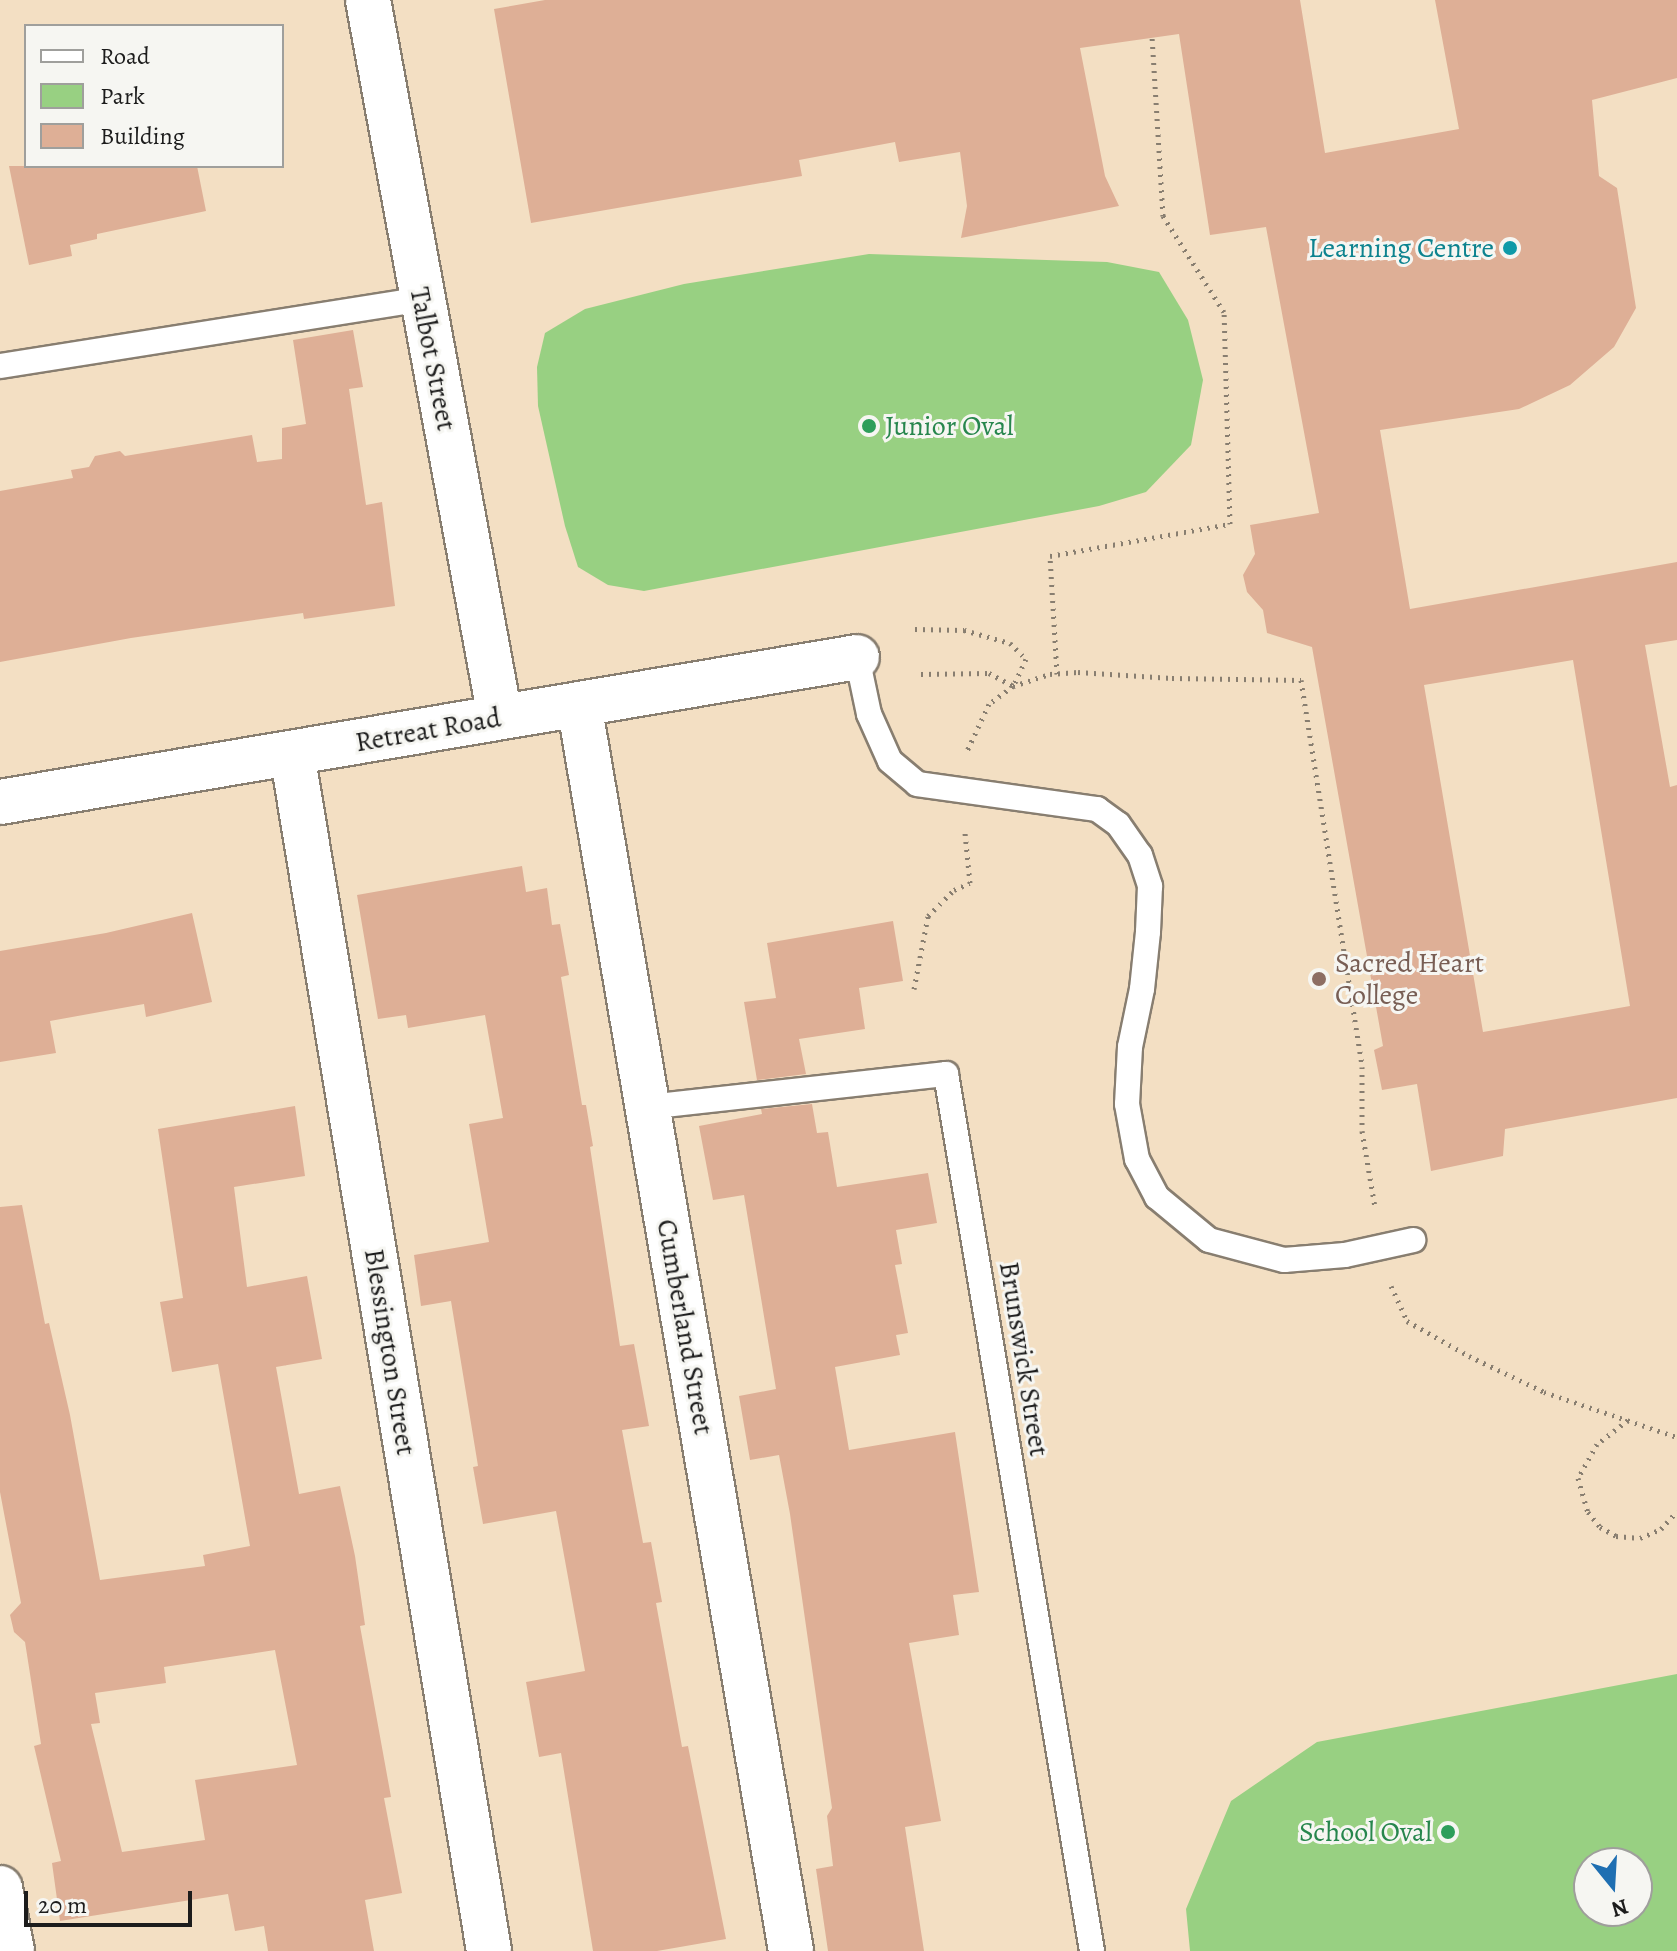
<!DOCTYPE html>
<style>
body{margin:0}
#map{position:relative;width:1677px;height:1951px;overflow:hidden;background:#f3dfc3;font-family:Alegreya,serif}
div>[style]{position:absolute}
.green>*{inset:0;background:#98d082}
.building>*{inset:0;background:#deaf96}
.path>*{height:5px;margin-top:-2.5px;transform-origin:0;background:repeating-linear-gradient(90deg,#887e70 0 2px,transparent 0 8px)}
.roads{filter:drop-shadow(2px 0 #887e70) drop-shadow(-2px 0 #887e70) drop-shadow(0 2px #887e70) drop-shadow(0 -2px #887e70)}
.service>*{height:24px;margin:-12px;padding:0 12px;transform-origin:12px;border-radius:12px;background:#fff}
.minor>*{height:44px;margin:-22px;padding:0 22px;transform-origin:22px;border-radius:22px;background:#fff}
.dots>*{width:22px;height:22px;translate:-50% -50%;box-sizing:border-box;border:4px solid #f6f6f2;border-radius:50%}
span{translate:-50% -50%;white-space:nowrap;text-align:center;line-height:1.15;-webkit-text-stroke:6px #f6f6f2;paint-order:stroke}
.culture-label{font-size:28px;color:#0d838f}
.right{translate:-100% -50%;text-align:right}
.street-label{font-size:28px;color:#1c1c1c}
.leisure-label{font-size:28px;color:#27864d}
.left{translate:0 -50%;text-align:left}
.education-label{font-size:28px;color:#785e54}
.legend{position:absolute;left:24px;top:24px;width:260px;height:144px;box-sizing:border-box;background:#f6f6f2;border:2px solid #9f9f9c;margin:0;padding:10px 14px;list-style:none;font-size:24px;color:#1c1c1c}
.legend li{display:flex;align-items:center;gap:16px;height:40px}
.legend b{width:40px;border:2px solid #9f9f9c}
.north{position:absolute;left:1573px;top:1847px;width:80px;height:80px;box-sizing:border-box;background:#f6f6f2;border:2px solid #9f9f9c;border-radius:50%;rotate:162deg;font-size:22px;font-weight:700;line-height:32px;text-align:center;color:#1c1c1c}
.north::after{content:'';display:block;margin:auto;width:28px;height:36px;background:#1f6fb2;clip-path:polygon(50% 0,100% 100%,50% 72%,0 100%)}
.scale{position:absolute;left:24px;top:1891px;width:168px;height:36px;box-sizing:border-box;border:4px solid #1c1c1c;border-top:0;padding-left:10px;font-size:24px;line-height:28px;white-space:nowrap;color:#1c1c1c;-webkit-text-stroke:6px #f6f6f2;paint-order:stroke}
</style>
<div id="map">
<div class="green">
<i style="clip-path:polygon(869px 254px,1107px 262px,1159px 272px,1188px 320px,1203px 380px,1191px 445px,1146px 492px,1099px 506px,644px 591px,608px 585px,578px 567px,565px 526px,538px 406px,537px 367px,545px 333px,585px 309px,684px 284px)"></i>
<i style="clip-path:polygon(evenodd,1677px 1674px,1677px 1951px,1190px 1951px,1186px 1909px,1231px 1801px,1317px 1742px,1677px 1674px,1589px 1863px,1637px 1863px,1637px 1911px,1589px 1911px,1589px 1863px)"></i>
</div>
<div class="building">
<i style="clip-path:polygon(evenodd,545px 0,1300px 0,1325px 153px,1459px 129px,1435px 0,1677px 0,1677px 78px,1592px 100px,1599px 176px,1617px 188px,1636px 308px,1614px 347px,1570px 385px,1519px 409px,1380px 430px,1410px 609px,1677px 562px,1677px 640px,1645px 645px,1670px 787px,1677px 785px,1677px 1098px,1505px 1129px,1503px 1156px,1431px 1171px,1417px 1084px,1382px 1090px,1374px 1050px,1383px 1046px,1312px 647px,1267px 633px,1263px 610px,1247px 592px,1243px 575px,1255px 554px,1250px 525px,1319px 513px,1266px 227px,1210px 235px,1179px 34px,1080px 48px,1105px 176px,1119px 206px,961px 238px,967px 206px,960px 152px,899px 162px,895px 142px,799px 160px,802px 176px,531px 223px,494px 9px,545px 0,1573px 660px,1630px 1006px,1483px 1032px,1424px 685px,1573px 660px)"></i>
<i style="clip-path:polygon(9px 166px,197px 166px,206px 211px,97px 234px,97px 239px,70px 245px,72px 256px,29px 265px)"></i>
<i style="clip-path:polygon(353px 330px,363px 387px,349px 389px,366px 505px,382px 502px,395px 606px,304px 619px,303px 613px,131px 638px,0 662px,0 491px,73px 478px,71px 470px,89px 467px,95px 456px,120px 451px,125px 456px,252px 435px,257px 462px,282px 459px,282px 428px,306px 424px,293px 340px)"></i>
<i style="clip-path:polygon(522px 866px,526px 892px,547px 888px,552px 925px,560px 924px,569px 975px,561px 977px,582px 1105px,586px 1105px,593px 1146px,590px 1147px,620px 1346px,634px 1344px,649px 1426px,622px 1430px,643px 1543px,651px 1542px,662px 1602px,656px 1603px,682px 1747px,688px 1746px,726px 1939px,657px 1951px,593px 1951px,561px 1753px,539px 1757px,526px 1682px,585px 1671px,556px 1511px,483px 1524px,473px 1467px,478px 1466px,451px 1301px,421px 1306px,414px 1255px,489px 1242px,469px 1124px,503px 1118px,485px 1015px,408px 1028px,406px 1015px,378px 1019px,357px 895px)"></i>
<i style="clip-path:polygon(192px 913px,212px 1002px,146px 1017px,144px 1004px,50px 1021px,56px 1053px,0 1062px,0 951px,106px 933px)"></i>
<i style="clip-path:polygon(893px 921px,903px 981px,859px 988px,865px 1029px,799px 1039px,806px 1074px,757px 1080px,744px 1002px,776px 998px,767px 943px)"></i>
<i style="clip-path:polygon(812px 1104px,817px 1133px,828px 1132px,837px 1187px,928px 1173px,937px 1223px,896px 1230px,902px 1264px,895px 1265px,908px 1333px,896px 1335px,900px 1355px,835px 1367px,849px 1450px,955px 1432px,979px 1592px,953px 1595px,959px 1635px,909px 1643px,941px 1821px,905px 1827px,924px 1951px,828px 1951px,816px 1869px,833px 1866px,827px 1816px,832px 1808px,790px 1514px,779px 1455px,750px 1460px,739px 1396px,776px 1389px,744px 1195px,713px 1200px,699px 1126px,762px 1114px,761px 1109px)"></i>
<i style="clip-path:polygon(evenodd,295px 1106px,305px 1176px,234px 1187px,247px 1287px,307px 1276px,322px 1359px,276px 1367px,299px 1494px,340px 1486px,355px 1556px,365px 1625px,360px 1626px,391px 1797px,384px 1798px,402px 1893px,365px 1900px,374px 1951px,268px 1951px,264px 1926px,235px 1931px,228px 1894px,60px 1921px,52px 1863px,61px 1861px,34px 1746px,41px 1744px,25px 1642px,14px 1632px,10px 1615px,21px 1603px,0 1492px,0 1207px,22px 1205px,45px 1324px,49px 1323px,70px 1415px,100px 1580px,205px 1566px,203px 1555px,250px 1546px,218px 1364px,172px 1372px,160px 1302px,183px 1298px,158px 1129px,295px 1106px,275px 1650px,297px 1765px,195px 1780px,205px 1840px,122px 1852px,91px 1724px,100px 1723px,95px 1693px,166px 1683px,164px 1667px,275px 1650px)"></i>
</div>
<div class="path">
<i style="left:915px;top:629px;width:49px;rotate:1.2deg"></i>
<i style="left:964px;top:630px;width:48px;rotate:15.8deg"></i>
<i style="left:1010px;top:643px;width:23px;rotate:45deg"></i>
<i style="left:1026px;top:659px;width:29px;rotate:115deg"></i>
<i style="left:921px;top:674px;width:68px;rotate:-0.8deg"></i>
<i style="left:989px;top:673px;width:27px;rotate:28deg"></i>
<i style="left:1013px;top:686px;width:30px;rotate:143deg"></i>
<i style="left:989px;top:704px;width:52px;rotate:115.1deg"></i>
<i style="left:1057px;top:674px;width:118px;rotate:-93.4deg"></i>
<i style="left:1050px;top:556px;width:183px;rotate:-10.1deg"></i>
<i style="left:1230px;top:524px;width:212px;rotate:-91.6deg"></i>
<i style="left:1224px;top:312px;width:114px;rotate:-122.4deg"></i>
<i style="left:1163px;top:216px;width:178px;rotate:-93.5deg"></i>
<i style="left:1013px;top:686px;width:39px;rotate:-18deg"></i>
<i style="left:1050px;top:674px;width:28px;rotate:-4deg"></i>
<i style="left:1078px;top:672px;width:94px;rotate:3.7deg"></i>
<i style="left:1172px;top:678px;width:129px;rotate:0.9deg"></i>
<i style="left:1301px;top:680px;width:392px;rotate:81deg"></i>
<i style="left:1362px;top:1067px;width:64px;rotate:90deg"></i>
<i style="left:1362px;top:1131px;width:77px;rotate:80.3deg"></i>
<i style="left:914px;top:989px;width:74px;rotate:-79.1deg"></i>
<i style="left:928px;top:916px;width:37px;rotate:-45deg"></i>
<i style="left:954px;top:890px;width:17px;rotate:-24deg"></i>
<i style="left:970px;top:883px;width:50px;rotate:-95.7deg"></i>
<i style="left:1391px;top:1286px;width:38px;rotate:65deg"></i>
<i style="left:1407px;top:1321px;width:71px;rotate:29.4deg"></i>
<i style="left:1469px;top:1356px;width:83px;rotate:25.6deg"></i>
<i style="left:1544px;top:1392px;width:140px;rotate:18.7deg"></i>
<i style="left:1628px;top:1420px;width:39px;rotate:142deg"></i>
<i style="left:1597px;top:1444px;width:39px;rotate:119deg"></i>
<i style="left:1578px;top:1478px;width:35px;rotate:74deg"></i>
<i style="left:1588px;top:1512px;width:19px;rotate:51deg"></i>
<i style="left:1600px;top:1527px;width:18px;rotate:29deg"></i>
<i style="left:1616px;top:1536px;width:24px;rotate:5deg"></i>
<i style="left:1640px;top:1538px;width:23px;rotate:-23deg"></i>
<i style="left:1661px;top:1529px;width:24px;rotate:-48deg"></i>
</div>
<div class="roads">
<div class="service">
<i style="left:0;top:366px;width:427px;rotate:-9deg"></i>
<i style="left:857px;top:657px;width:58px;rotate:78.1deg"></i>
<i style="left:869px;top:714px;width:51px;rotate:65.9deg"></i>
<i style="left:890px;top:761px;width:35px;rotate:40deg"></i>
<i style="left:917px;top:784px;width:182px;rotate:7.9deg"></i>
<i style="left:1097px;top:809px;width:26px;rotate:36deg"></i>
<i style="left:1118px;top:824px;width:38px;rotate:55deg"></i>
<i style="left:1140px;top:855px;width:33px;rotate:72deg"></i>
<i style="left:1150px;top:886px;width:46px;rotate:92.5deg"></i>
<i style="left:1148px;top:932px;width:57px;rotate:96deg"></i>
<i style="left:1142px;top:989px;width:59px;rotate:101.7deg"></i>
<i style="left:1130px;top:1047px;width:57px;rotate:93deg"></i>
<i style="left:1127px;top:1104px;width:56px;rotate:79.7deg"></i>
<i style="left:1137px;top:1159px;width:43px;rotate:62.2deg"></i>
<i style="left:1157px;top:1197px;width:67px;rotate:39.6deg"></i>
<i style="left:1209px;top:1240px;width:78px;rotate:14.9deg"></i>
<i style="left:1284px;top:1260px;width:61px;rotate:-4.7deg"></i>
<i style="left:1345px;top:1255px;width:70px;rotate:-12.4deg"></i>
<i style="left:647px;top:1107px;width:301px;rotate:-6.3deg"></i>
<i style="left:946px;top:1074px;width:889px;rotate:80.55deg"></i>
</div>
<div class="minor">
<i style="left:368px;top:0;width:729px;rotate:79.57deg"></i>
<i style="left:579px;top:704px;width:1265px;rotate:80.35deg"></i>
<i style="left:292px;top:753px;width:1214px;rotate:80.66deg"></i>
<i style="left:0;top:802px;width:869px;rotate:-9.6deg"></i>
<i style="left:0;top:1888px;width:64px;rotate:79.2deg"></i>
</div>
</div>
<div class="dots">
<i style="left:1510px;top:248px;background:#0f9aa8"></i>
<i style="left:869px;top:426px;background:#2e9e5b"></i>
<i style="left:1319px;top:979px;background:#8d6e63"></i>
<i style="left:1448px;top:1832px;background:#2e9e5b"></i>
</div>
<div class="culture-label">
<span class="right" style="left:1494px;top:248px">Learning Centre</span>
</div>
<div class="street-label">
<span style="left:433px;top:359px;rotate:79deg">Talbot Street</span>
<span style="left:428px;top:730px;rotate:-10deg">Retreat Road</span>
<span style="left:685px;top:1327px;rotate:80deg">Cumberland Street</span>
<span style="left:390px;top:1352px;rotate:81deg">Blessington Street</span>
<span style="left:1024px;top:1359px;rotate:81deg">Brunswick Street</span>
</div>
<div class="leisure-label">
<span class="left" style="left:885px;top:426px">Junior Oval</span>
<span class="right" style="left:1432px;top:1832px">School Oval</span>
</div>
<div class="education-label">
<span class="left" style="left:1335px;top:979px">Sacred Heart<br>College</span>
</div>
<ul class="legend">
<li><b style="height:10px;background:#fff"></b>Road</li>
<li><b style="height:22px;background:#98d082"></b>Park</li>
<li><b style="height:22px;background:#deaf96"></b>Building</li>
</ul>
<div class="north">N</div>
<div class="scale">20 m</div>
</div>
